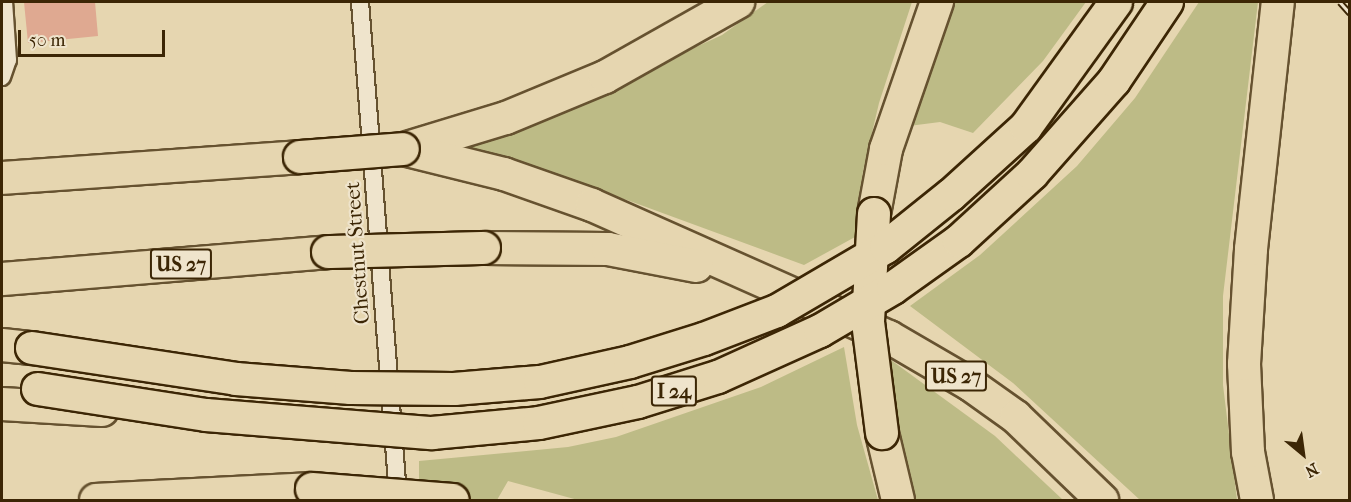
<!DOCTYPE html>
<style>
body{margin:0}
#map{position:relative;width:1351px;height:502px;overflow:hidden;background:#e6d6b0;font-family:"IM FELL French Canon",serif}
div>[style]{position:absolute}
.green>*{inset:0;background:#bdbb86}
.building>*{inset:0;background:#dfa991}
.roads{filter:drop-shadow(2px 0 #665230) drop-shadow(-2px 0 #665230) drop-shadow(0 2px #665230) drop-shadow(0 -2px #665230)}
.minor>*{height:16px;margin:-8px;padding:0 8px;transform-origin:8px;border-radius:8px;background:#efe4cc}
.motorway>*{height:32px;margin:-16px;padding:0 16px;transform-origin:16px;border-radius:16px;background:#e6d6b0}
.rail>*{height:7px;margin-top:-3.5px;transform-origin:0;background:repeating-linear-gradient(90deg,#efe4cc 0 14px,#3c2605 0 28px);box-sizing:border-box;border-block:2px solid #3c2605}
.bridges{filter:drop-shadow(2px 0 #3c2605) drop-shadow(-2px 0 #3c2605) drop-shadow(0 2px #3c2605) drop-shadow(0 -2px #3c2605)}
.motorway-bridge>*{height:32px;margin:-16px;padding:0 16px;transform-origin:16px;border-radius:16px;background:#e6d6b0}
span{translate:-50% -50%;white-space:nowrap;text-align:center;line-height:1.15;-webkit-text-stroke:4.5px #efe4cc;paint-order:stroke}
.shield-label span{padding:2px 4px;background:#efe4cc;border:2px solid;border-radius:4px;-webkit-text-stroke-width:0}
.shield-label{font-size:20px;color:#3c2605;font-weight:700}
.street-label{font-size:21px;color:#3c2605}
.frame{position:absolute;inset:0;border:3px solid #3c2605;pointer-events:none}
.north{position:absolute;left:1273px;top:424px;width:60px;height:60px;-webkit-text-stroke:4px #efe4cc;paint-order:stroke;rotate:151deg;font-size:16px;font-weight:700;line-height:24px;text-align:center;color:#3c2605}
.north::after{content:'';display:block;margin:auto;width:21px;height:27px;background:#3c2605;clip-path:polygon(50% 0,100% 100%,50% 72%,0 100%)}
.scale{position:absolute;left:18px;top:30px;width:147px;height:27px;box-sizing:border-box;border:3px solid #3c2605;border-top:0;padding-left:8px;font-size:18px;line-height:21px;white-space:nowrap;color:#3c2605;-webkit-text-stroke:4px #efe4cc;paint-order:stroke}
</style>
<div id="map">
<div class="green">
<i style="clip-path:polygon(768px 2px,912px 2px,879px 103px,863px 171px,855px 237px,804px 265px,627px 200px,445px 151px,631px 77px,722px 35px)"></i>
<i style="clip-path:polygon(948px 2px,1086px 2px,1043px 61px,973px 133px,940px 122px,901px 127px)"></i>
<i style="clip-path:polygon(1199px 2px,1258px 2px,1223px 296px,1223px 385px,1237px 500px,1140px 500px,1013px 383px,910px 306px,980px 255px,1077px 166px,1135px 98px)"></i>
<i style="clip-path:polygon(844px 347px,857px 425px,878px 500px,578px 500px,508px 481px,497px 500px,419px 500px,419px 461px,568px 447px,616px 437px,761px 387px)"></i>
<i style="clip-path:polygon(880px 352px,995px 436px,1063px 500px,915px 500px,902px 458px)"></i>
</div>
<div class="building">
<i style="clip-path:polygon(24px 2px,95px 2px,98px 36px,28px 43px)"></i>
</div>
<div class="roads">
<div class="minor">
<i style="left:360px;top:2px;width:499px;rotate:85.6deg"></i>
<i style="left:2px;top:77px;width:18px;rotate:-71deg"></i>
<i style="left:8px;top:60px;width:58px;rotate:-93.9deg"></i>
</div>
<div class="motorway">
<i style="left:407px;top:148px;width:103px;rotate:-16.9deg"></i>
<i style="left:506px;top:118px;width:107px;rotate:-22.5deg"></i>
<i style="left:605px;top:77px;width:153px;rotate:-29.4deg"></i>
<i style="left:403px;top:149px;width:104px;rotate:13.9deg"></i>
<i style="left:504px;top:174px;width:93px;rotate:19.4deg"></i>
<i style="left:592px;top:205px;width:325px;rotate:24deg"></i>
<i style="left:889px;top:337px;width:95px;rotate:30.3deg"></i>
<i style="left:971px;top:385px;width:55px;rotate:35.4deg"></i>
<i style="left:1016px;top:417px;width:120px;rotate:44deg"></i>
<i style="left:2px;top:178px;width:299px;rotate:-4deg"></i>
<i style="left:874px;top:214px;width:66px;rotate:-79.5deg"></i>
<i style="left:886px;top:149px;width:156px;rotate:-70.9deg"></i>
<i style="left:484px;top:248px;width:124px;rotate:0.5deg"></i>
<i style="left:608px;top:249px;width:90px;rotate:10.9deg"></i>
<i style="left:2px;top:279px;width:327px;rotate:-4.7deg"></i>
<i style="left:2px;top:345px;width:30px;rotate:6deg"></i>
<i style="left:2px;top:404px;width:100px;rotate:3.4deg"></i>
<i style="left:882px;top:433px;width:69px;rotate:76.6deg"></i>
<i style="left:96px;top:500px;width:216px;rotate:-2.9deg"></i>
<i style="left:1257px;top:500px;width:49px;rotate:-100.6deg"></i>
<i style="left:1248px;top:452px;width:88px;rotate:-92.6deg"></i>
<i style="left:1244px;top:364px;width:115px;rotate:-86.5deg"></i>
<i style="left:1251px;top:249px;width:248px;rotate:-83.8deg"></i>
</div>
</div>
<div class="rail">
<i style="left:1340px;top:2px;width:15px;rotate:48deg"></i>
</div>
<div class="bridges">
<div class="motorway-bridge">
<i style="left:300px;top:157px;width:103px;rotate:-4.4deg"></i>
<i style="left:874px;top:214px;width:108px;rotate:93.2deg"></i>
<i style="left:868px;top:322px;width:112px;rotate:82.8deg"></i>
<i style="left:328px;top:252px;width:156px;rotate:-1.5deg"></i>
<i style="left:32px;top:348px;width:206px;rotate:8.6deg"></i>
<i style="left:236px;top:379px;width:115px;rotate:4.5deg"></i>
<i style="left:351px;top:388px;width:103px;rotate:0.6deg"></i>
<i style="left:454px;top:389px;width:86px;rotate:-4.7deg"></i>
<i style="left:540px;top:382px;width:92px;rotate:-12.5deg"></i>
<i style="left:630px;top:362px;width:77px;rotate:-17.3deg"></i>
<i style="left:704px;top:339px;width:78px;rotate:-21deg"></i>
<i style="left:777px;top:311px;width:126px;rotate:-30.4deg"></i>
<i style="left:886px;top:247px;width:83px;rotate:-38.7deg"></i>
<i style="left:951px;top:195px;width:101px;rotate:-42.2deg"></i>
<i style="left:1026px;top:127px;width:154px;rotate:-54.2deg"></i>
<i style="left:38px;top:389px;width:170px;rotate:8.8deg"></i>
<i style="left:206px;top:415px;width:227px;rotate:4.6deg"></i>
<i style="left:432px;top:433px;width:107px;rotate:-5.3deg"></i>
<i style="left:539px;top:423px;width:101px;rotate:-12deg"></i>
<i style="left:638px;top:402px;width:84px;rotate:-17.4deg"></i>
<i style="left:718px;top:377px;width:112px;rotate:-24.3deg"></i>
<i style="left:820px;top:331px;width:85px;rotate:-30.5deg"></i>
<i style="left:893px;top:288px;width:81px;rotate:-35.5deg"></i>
<i style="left:959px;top:241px;width:99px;rotate:-42.5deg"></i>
<i style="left:1032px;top:174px;width:124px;rotate:-48.6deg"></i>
<i style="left:1114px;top:81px;width:95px;rotate:-56.1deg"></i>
<i style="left:312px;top:489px;width:141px;rotate:4.5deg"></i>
</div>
</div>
<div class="shield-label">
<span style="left:181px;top:264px">US 27</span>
<span style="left:956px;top:376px">US 27</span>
<span style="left:674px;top:391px">I 24</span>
</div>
<div class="street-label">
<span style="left:357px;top:253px;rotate:-94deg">Chestnut Street</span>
</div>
<div class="frame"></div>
<div class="north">N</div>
<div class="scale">50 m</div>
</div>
